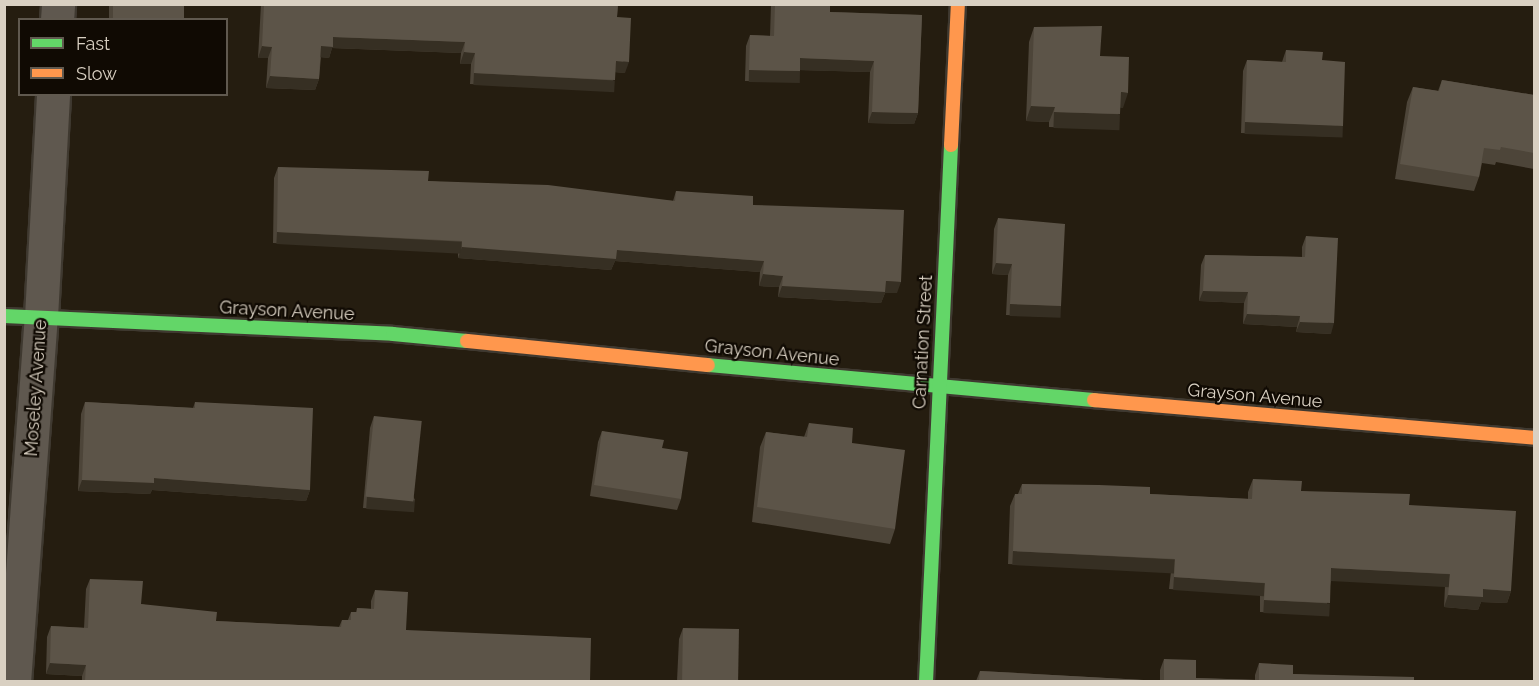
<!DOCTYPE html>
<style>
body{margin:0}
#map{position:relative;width:1539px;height:686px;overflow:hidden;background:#251d10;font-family:Raleway,sans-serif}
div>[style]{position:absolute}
.roads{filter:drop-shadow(2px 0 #3f3930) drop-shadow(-2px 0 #3f3930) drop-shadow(0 2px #3f3930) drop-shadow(0 -2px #3f3930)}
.street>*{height:33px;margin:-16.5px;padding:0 16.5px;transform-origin:16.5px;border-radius:16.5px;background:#5f584f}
.fast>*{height:14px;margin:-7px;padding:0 7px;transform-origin:7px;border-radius:7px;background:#63d668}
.slow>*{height:14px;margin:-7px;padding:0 7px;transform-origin:7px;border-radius:7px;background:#ff974d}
.wall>*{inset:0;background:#4d4539;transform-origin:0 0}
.shaded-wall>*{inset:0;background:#362f23;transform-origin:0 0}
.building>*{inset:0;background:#5c5448;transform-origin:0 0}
span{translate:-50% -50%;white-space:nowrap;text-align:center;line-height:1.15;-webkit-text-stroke:4.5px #100a03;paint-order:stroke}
.street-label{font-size:18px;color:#d9d0c2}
.frame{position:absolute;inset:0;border:6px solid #d9d0c2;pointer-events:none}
.legend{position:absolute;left:18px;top:18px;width:210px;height:78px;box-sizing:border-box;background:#100a03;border:2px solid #60594f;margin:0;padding:8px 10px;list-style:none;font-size:18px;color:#d9d0c2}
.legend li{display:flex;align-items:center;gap:12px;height:30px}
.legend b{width:30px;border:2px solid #60594f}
</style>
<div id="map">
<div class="roads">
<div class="street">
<i style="left:57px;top:20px;width:16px;rotate:-86deg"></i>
<i style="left:14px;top:682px;width:366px;rotate:-85.8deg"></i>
<i style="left:41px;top:317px;width:223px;rotate:-86.9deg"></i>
</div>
<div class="fast">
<i style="left:4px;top:316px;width:389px;rotate:2.6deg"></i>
<i style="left:393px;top:334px;width:74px;rotate:5.4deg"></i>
<i style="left:708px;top:365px;width:388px;rotate:5.2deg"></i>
<i style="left:926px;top:682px;width:538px;rotate:-87.33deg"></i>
</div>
<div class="slow">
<i style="left:951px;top:145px;width:141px;rotate:-87.2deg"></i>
<i style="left:467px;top:341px;width:242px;rotate:5.7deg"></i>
<i style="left:1094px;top:400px;width:442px;rotate:4.9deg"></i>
</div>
</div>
<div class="wall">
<i style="left:109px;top:4px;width:75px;height:16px"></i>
<i style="clip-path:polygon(261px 4px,618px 4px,617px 17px,625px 73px,615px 72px,611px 91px,470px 84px,471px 64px,460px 64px,461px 53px,332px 48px,329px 58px,321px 57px,319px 79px,315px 90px,266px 88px,268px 58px,258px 58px)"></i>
<i style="clip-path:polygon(771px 4px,830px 4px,830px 12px,922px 15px,918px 113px,914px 124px,868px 123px,870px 72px,800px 70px,796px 82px,745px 81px,746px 46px,750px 35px,770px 36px)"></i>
<i style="clip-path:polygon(1034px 27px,1100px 56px,1123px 108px,1120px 107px,1115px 129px,1049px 127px,1049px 122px,1026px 121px,1029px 42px)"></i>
<i style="clip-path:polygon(1286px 50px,1322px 60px,1339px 137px,1241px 133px,1243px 71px,1247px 60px,1282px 62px)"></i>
<i style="clip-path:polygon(1442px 80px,1534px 95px,1534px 169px,1496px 162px,1495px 165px,1482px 163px,1479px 177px,1474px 191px,1395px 179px,1407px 102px,1413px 87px,1438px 91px)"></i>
<i style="clip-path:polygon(278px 167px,428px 181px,673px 201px,676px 191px,753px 205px,897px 293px,885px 293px,881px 303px,778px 297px,779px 287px,759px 286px,760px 272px,615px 261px,611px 270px,458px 258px,458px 252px,273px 243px,274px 178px)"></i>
<i style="clip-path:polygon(998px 218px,1061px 306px,1057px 317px,1006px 315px,1008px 275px,992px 274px,994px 229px)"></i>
<i style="clip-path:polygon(1306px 236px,1331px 334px,1296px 332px,1297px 327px,1243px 324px,1244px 303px,1199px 301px,1201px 265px,1205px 255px,1302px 257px,1302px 247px)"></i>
<i style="clip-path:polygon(85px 402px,193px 408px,195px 402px,310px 490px,306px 501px,152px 490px,150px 494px,78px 491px,81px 414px)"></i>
<i style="clip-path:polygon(374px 416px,415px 500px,411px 511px,363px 508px,370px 428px)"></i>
<i style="clip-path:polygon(809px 423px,852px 443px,895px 529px,890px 544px,752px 522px,760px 447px,766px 432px,804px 437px)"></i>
<i style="clip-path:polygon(602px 431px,662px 448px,681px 499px,677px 510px,590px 496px,598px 442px)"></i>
<i style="clip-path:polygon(1253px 479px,1301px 491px,1409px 505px,1511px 591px,1507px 603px,1481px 602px,1478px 610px,1444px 607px,1445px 586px,1331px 580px,1325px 615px,1260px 612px,1260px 595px,1169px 589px,1171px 571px,1008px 564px,1010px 506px,1015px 494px,1018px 494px,1022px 484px,1150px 494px,1248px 499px,1248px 492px)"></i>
<i style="clip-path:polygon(90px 579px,141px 604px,216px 621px,339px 627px,342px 620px,348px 620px,351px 612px,356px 612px,357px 608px,371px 609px,371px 601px,375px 590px,406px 630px,590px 681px,82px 681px,82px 676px,46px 674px,47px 637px,51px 626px,84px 628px,86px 589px)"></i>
<i style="clip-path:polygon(683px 628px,737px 681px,677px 681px,679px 639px)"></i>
<i style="clip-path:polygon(1164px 659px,1196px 678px,1255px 680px,1255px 675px,1259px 663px,1293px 674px,1414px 681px,976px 681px,980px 671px,1160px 681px,1160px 670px)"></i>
</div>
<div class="shaded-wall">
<i style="clip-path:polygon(333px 37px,465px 42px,461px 53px,332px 48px,329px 58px,317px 57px,321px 46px)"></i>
<i style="clip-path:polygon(262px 46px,272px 47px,268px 58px,258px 58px)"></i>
<i style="clip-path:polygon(464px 52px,475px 53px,471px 64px,460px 64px)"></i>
<i style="clip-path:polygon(800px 58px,874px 61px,870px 72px,796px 70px)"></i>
<i style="clip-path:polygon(616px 61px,629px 62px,625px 73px,612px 72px)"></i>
<i style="left:749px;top:70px;width:51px;height:12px;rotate:1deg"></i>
<i style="left:474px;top:73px;width:141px;height:12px;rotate:3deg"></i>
<i style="clip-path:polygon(270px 76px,319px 79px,315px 90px,266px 88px)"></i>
<i style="clip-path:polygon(1121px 92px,1128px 93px,1123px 108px,1115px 107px)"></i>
<i style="clip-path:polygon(1031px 106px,1055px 107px,1049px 122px,1026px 121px)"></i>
<i style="clip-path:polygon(872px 112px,918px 113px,914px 124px,868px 123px)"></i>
<i style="left:1054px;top:112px;width:66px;height:16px;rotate:2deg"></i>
<i style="left:1245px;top:122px;width:98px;height:12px;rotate:2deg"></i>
<i style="left:277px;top:232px;width:185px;height:12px;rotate:3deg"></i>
<i style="clip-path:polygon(462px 247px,617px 250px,764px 261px,760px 272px,615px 261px,611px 270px,458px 258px)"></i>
<i style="clip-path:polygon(996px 263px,1012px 264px,1008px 275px,992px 274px)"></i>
<i style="clip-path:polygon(763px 274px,783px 276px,779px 287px,759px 286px)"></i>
<i style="clip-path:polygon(886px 281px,901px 282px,897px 293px,885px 293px,881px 303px,778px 297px,782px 286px)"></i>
<i style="clip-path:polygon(1203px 291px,1248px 292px,1244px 303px,1199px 301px)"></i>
<i style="left:1010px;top:304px;width:51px;height:12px;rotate:2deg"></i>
<i style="clip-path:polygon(1247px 314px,1300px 316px,1297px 327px,1243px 324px)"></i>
<i style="clip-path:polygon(1300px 322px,1334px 323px,1331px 334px,1296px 332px)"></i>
<i style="clip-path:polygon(154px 478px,310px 490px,306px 501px,152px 490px,150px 494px,78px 491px,82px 480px)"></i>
<i style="left:367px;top:497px;width:48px;height:12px;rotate:4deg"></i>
<i style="left:1013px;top:551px;width:162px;height:14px;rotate:3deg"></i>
<i style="left:1331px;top:568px;width:119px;height:13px;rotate:3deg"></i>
<i style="left:1174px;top:577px;width:91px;height:13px;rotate:4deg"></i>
<i style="clip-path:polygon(1483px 589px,1511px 591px,1507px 603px,1481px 602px,1478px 610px,1444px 607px,1448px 595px)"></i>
<i style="left:1264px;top:600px;width:66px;height:13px;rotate:3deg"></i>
<i style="clip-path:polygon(50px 663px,86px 665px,82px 676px,46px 674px)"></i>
</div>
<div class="building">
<i style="left:113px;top:4px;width:71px;height:16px"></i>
<i style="clip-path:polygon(264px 4px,618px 4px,617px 17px,631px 18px,629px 62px,616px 61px,615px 80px,474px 73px,475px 53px,464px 52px,465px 42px,333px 37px,333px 47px,321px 46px,319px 79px,270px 76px,272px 47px,262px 46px)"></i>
<i style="clip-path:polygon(775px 4px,830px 4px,830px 12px,922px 15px,918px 113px,872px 112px,874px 61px,800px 58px,800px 71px,749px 70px,750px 35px,774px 36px)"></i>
<i style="clip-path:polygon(1102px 26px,1100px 56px,1129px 57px,1128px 93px,1121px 92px,1120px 114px,1054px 112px,1055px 107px,1031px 106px,1034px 27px)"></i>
<i style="clip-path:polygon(1286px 50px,1323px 52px,1322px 60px,1345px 62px,1343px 126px,1245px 122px,1247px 60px,1286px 62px)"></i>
<i style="clip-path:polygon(1442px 80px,1534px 95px,1534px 153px,1501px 147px,1500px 150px,1484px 148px,1479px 177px,1400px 164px,1413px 87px,1439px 91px)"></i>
<i style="clip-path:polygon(278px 167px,429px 171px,428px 181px,548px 185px,675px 201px,676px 191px,753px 196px,753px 205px,904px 210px,901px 282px,886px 281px,885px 292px,782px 286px,783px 276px,763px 274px,764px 261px,617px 250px,616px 259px,462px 247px,462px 241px,277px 232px)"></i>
<i style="clip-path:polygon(998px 218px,1065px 224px,1061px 306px,1010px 304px,1012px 264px,996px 263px)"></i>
<i style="clip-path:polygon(1306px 236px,1338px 238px,1334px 323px,1300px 322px,1300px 316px,1247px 314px,1248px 292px,1203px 291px,1205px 255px,1305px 257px)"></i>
<i style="clip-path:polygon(85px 402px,195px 408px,195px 402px,313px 408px,310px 490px,154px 478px,154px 483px,82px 480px)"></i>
<i style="left:374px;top:416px;width:48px;height:81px;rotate:6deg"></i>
<i style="clip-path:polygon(809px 423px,853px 428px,852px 443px,905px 450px,895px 529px,757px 507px,766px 432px,807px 437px)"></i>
<i style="clip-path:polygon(602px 431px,664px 440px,662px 448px,688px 452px,681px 499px,594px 485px)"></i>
<i style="clip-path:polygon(1253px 479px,1302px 481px,1301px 491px,1410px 494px,1409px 505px,1516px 511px,1511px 591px,1483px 589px,1483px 597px,1448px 595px,1450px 574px,1331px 568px,1330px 603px,1264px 600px,1265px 583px,1174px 577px,1175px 559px,1013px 551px,1015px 494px,1022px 494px,1022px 484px,1099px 485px,1150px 487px,1150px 494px,1252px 499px)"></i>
<i style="clip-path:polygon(90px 579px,143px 581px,141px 604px,217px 612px,216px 621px,341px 627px,342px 620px,351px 620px,351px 612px,357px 612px,357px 608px,374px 609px,375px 590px,408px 592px,406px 630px,591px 638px,590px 681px,85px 681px,86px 665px,50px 663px,51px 626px,88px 628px)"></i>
<i style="left:683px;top:628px;width:56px;height:53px;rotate:1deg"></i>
<i style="clip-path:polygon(1164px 659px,1196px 660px,1196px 678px,1259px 680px,1259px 663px,1293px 665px,1293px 674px,1414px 677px,1414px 681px,1164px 681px)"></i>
<i style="clip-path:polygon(980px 671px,1162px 681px,979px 681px)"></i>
</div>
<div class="street-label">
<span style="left:287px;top:311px;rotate:3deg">Grayson Avenue</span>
<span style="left:923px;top:342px;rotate:-87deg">Carnation Street</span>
<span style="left:772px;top:353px;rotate:6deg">Grayson Avenue</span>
<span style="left:36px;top:388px;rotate:-86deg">Moseley Avenue</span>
<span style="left:1255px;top:396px;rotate:5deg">Grayson Avenue</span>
</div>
<div class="frame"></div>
<ul class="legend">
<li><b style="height:8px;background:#63d668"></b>Fast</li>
<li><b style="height:8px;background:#ff974d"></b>Slow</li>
</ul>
</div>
